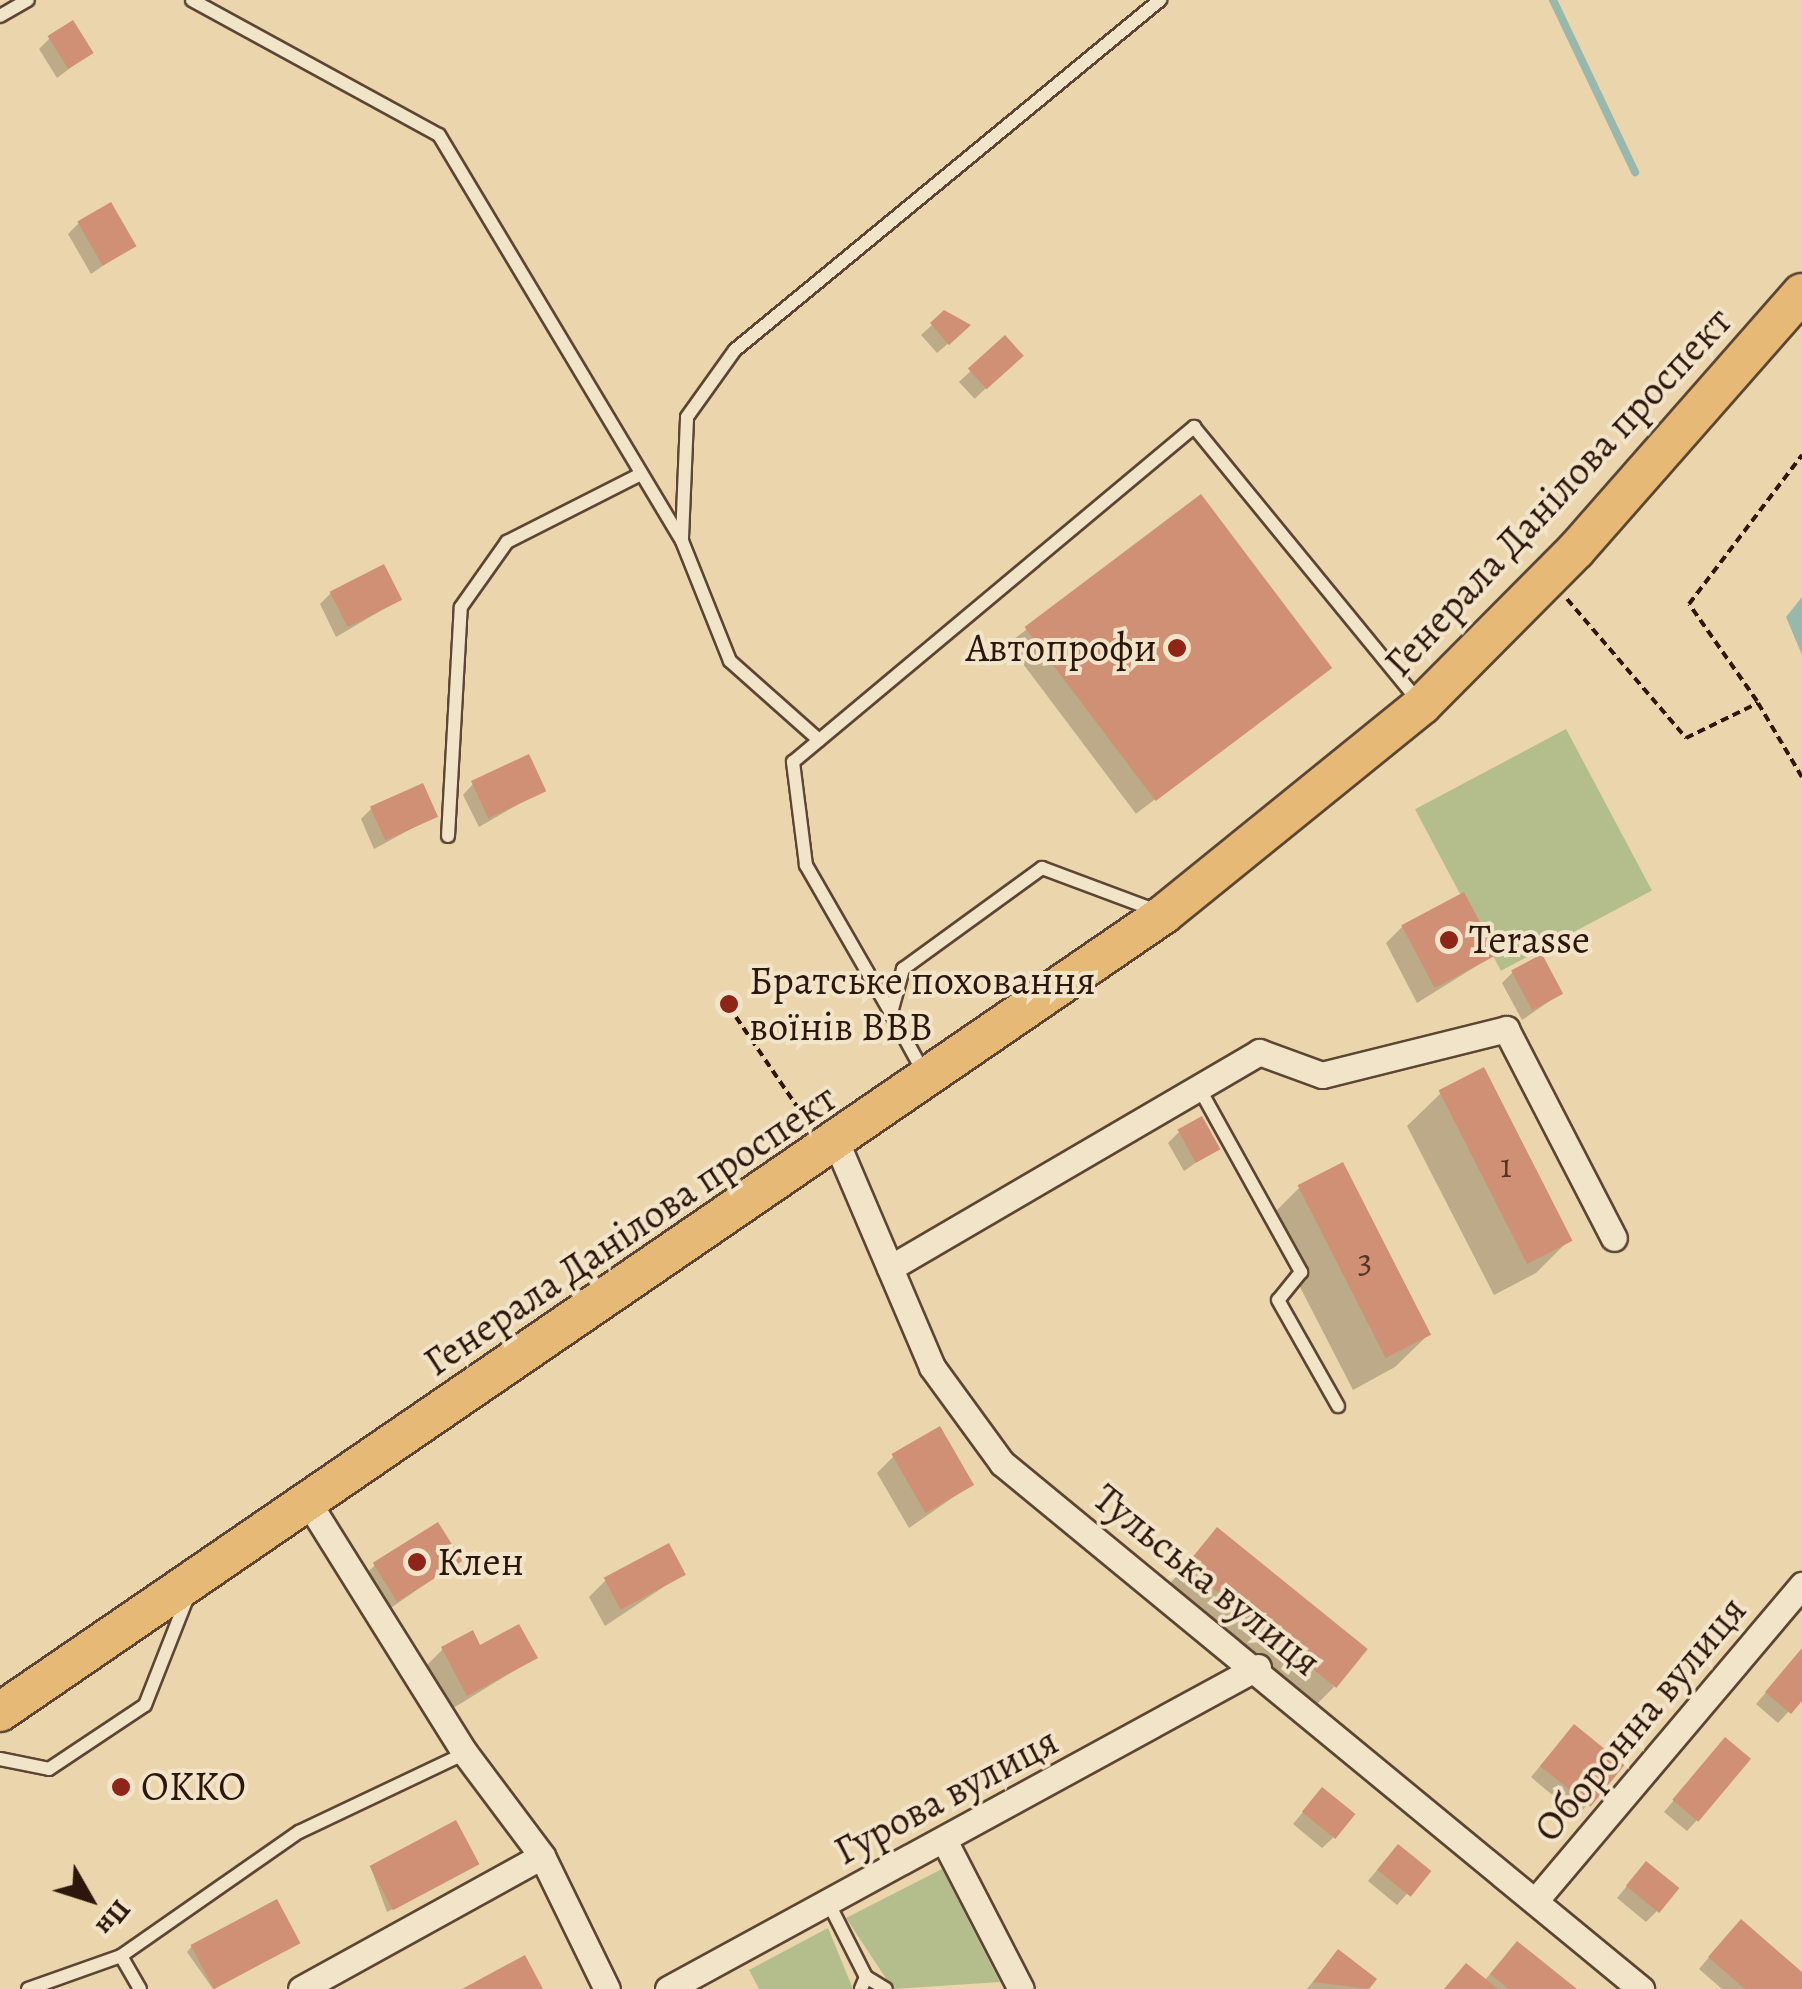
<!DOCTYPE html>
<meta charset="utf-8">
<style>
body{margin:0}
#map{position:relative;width:1802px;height:1989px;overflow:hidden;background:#ebd5ac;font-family:Alegreya,serif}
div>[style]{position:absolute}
.green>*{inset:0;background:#b4be8c;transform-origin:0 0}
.water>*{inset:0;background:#98b8ae}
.shadow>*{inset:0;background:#0003;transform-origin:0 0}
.stream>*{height:8px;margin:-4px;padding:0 4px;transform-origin:4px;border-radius:4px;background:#98b8ae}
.building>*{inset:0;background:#d09075;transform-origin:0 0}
.path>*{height:4px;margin-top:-2px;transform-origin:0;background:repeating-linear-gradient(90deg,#2d160b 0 8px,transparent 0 13px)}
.roads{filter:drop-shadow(2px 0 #5c4633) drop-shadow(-2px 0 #5c4633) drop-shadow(0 2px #5c4633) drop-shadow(0 -2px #5c4633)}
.lane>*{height:12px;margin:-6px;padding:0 6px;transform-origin:6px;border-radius:6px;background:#f2e4c9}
.street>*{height:25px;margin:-12.5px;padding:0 12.5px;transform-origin:12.5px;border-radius:12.5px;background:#f2e4c9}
.primary>*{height:38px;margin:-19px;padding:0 19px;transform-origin:19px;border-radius:19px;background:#e6ba76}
.dots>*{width:28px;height:28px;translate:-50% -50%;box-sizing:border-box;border:5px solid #f2e4c9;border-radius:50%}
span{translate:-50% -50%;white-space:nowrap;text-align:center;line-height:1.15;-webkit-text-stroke:8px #f2e4c9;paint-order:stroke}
.number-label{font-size:35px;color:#563426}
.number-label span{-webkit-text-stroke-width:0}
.street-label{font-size:40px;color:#2d160b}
.poi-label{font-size:40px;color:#2d160b}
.right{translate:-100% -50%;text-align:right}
.left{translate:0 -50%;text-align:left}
.north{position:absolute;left:40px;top:1849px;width:100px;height:100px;-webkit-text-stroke:8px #f2e4c9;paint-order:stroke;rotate:129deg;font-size:28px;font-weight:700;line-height:40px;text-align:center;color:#2d160b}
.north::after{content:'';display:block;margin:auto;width:35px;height:45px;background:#2d160b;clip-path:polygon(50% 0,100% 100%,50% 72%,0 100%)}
</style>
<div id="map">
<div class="green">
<i style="left:1566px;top:729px;width:183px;height:171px;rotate:62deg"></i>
<i style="clip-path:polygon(942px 1869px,1000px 1982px,893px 1989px,846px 1918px)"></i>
<i style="clip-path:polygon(828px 1928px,853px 1989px,759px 1989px,749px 1970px)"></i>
</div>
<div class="water">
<i style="clip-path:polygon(1802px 597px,1802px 655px,1786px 617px)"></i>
</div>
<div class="shadow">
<i style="clip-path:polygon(50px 38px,91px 52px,57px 78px,39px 49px)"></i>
<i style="clip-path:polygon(79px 223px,133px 245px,91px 274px,68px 234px)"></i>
<i style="clip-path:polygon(932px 325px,957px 336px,937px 353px,921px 335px)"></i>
<i style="left:1005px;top:339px;width:23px;height:63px;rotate:47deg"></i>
<i style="left:1201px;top:498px;width:213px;height:242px;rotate:53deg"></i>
<i style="clip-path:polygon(331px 593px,399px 600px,336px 637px,320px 604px)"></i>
<i style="clip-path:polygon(473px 784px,543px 790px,479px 827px,463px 795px)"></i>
<i style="clip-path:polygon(372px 808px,435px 816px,374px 849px,361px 819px)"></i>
<i style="clip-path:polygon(1403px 926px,1494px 955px,1417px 1003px,1386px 943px)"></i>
<i style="clip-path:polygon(1513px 972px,1560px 994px,1522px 1020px,1502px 983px)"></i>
<i style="clip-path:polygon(1441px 1093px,1570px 1239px,1536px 1273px,1494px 1295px,1407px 1126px)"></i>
<i style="clip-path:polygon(1179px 1132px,1217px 1148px,1184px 1171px,1168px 1143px)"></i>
<i style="clip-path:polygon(1300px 1187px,1429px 1334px,1395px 1367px,1353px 1390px,1266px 1221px)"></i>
<i style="clip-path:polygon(894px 1456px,971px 1485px,909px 1528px,877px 1473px)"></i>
<i style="clip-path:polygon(1217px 1531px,1334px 1687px,1300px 1721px,1154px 1601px)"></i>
<i style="clip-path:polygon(459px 1561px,379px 1616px,358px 1582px,375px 1565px)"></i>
<i style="clip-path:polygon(683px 1574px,605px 1626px,589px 1597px,606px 1580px)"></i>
<i style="clip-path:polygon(479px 1648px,535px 1658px,450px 1710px,426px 1666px,443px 1649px)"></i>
<i style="clip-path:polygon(1802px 1650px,1802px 1697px,1778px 1723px,1756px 1704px)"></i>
<i style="clip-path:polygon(1564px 1738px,1587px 1805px,1577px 1816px,1531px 1777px)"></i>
<i style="clip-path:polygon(1715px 1751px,1697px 1820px,1687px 1831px,1664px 1812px)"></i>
<i style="clip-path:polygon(1312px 1801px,1333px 1838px,1322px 1848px,1293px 1824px)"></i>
<i style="clip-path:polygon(1387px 1858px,1427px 1871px,1397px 1905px,1368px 1881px)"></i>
<i style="clip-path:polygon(371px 1868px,471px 1868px,387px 1912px)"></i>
<i style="clip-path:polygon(1636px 1875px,1657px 1911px,1646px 1922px,1617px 1898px)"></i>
<i style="clip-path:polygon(1730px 1933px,1802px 1975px,1802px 1989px,1722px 1989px,1699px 1969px)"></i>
<i style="clip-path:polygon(297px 1943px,213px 1989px,187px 1952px,191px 1947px)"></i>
<i style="clip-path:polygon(1501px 1961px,1573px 1989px,1445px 1989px,1484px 1981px)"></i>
<i style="clip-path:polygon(1328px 1963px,1374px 1979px,1366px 1989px,1307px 1989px)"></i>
</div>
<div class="stream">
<i style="left:1553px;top:0;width:191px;rotate:64.5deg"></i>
</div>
<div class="building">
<i style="left:73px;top:20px;width:39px;height:30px;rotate:58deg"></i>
<i style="left:111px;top:202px;width:51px;height:39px;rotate:60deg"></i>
<i style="clip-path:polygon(944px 310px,971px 325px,949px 345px,930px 323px)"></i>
<i style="left:1005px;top:335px;width:28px;height:50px;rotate:48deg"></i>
<i style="left:1201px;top:494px;width:218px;height:221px;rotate:53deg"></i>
<i style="left:384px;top:564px;width:40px;height:61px;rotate:63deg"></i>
<i style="left:529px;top:754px;width:41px;height:64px;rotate:65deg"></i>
<i style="left:423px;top:783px;width:37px;height:58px;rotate:66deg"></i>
<i style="left:1464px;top:892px;width:71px;height:71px;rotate:62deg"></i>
<i style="left:1542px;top:954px;width:45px;height:35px;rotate:62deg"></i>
<i style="left:1484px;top:1067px;width:195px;height:51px;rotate:63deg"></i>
<i style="left:1202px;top:1116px;width:38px;height:28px;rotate:61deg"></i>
<i style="left:1343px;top:1162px;width:194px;height:51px;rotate:63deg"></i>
<i style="left:940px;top:1426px;width:68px;height:56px;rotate:60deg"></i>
<i style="left:438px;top:1522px;width:46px;height:77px;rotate:58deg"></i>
<i style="left:1217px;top:1527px;width:194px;height:50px;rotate:39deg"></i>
<i style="left:669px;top:1543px;width:36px;height:74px;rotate:62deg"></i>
<i style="clip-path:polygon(519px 1624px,538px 1658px,467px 1696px,441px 1647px,473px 1630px,480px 1645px)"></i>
<i style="clip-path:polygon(1802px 1648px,1802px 1701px,1791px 1714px,1765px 1692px)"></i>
<i style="left:1574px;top:1724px;width:65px;height:54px;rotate:39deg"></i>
<i style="left:1725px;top:1737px;width:34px;height:82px;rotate:40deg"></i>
<i style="left:1322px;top:1787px;width:43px;height:32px;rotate:39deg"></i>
<i style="left:456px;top:1820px;width:50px;height:98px;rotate:62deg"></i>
<i style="left:1398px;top:1844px;width:43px;height:33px;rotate:39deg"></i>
<i style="left:1646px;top:1861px;width:43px;height:32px;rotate:39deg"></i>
<i style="left:277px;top:1899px;width:50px;height:98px;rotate:62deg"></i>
<i style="clip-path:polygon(1741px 1919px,1802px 1972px,1802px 1989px,1745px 1989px,1708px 1957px)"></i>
<i style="clip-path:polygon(1517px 1941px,1577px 1989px,1509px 1989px,1490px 1974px)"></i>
<i style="clip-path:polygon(1338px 1949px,1377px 1979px,1369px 1989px,1313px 1982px)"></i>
<i style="clip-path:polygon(525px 1955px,543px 1989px,462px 1989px)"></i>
<i style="clip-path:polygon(1466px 1963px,1498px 1989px,1444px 1989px)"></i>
</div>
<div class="path">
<i style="left:1567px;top:599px;width:183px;rotate:49.4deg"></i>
<i style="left:1686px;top:738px;width:80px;rotate:-25.9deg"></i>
<i style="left:1758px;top:703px;width:86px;rotate:59.3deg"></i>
<i style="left:1757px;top:701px;width:118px;rotate:-125deg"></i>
<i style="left:1689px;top:604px;width:187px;rotate:-52.8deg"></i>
<i style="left:736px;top:1017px;width:126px;rotate:55.7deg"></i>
</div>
<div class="roads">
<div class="lane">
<i style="left:192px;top:0;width:281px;rotate:28.7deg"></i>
<i style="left:439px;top:135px;width:473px;rotate:59.1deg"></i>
<i style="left:682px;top:541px;width:129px;rotate:68.2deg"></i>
<i style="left:730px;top:661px;width:119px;rotate:41.6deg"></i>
<i style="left:0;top:16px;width:32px;rotate:-30deg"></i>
<i style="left:682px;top:538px;width:121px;rotate:-87.6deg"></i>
<i style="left:687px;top:417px;width:82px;rotate:-54.4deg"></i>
<i style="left:735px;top:350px;width:551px;rotate:-39.47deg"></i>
<i style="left:448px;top:836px;width:229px;rotate:-86.8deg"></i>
<i style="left:461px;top:607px;width:80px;rotate:-54.7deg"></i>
<i style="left:507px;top:542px;width:150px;rotate:-26.9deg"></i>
<i style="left:891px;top:1013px;width:171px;rotate:-119.9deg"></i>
<i style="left:806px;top:865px;width:104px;rotate:-97.2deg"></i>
<i style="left:793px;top:762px;width:523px;rotate:-39.88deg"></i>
<i style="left:1194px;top:427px;width:357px;rotate:50.7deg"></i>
<i style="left:924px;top:1073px;width:68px;rotate:-118.8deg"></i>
<i style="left:891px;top:1013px;width:46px;rotate:-74.7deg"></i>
<i style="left:903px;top:969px;width:172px;rotate:-36deg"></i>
<i style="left:1042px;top:868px;width:123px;rotate:20.5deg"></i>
<i style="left:1198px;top:1086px;width:213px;rotate:61deg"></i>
<i style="left:1301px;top:1272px;width:36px;rotate:129deg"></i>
<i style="left:1278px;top:1300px;width:122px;rotate:60.5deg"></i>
<i style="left:0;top:1759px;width:50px;rotate:11.5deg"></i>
<i style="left:49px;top:1769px;width:115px;rotate:-33.7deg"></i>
<i style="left:145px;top:1705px;width:117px;rotate:-68.5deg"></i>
<i style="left:828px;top:1902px;width:84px;rotate:63.1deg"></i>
<i style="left:866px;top:1977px;width:13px;rotate:113deg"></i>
<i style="left:121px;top:1956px;width:38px;rotate:60deg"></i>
<i style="left:866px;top:1977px;width:23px;rotate:31deg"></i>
<i style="left:28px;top:1989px;width:99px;rotate:-19.5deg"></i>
<i style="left:121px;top:1956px;width:217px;rotate:-34.9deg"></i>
<i style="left:299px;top:1832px;width:184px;rotate:-25.4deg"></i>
</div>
<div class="street">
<i style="left:837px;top:1144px;width:242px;rotate:66.9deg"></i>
<i style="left:932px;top:1367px;width:119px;rotate:53.9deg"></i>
<i style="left:1002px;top:1463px;width:828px;rotate:39.46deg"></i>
<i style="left:890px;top:1268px;width:428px;rotate:-30.3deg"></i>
<i style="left:1259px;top:1052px;width:67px;rotate:20.1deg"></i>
<i style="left:1322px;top:1075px;width:190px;rotate:-14deg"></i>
<i style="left:1506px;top:1029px;width:235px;rotate:62.7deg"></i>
<i style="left:308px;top:1502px;width:296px;rotate:58deg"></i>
<i style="left:465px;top:1753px;width:129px;rotate:53.2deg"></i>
<i style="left:542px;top:1856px;width:148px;rotate:64deg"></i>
<i style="left:945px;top:1842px;width:165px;rotate:62.7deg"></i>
<i style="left:1535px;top:1901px;width:414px;rotate:-49.8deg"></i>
<i style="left:301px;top:1989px;width:275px;rotate:-28.9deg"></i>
<i style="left:668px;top:1989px;width:672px;rotate:-28.62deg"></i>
</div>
<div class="primary">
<i style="left:0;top:1712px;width:1411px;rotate:-34.43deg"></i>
<i style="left:1164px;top:914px;width:332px;rotate:-39deg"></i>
<i style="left:1422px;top:705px;width:218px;rotate:-45.2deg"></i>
<i style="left:1576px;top:550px;width:342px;rotate:-48.7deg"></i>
</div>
</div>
<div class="dots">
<i style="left:1177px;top:648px;background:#8f2418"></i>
<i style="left:1449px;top:940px;background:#8f2418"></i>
<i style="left:729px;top:1004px;background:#8f2418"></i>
<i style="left:417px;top:1562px;background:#8f2418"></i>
<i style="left:121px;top:1787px;background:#8f2418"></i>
</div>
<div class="number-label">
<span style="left:1506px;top:1165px">1</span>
<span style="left:1365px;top:1260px">3</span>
</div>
<div class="street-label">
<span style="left:1558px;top:492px;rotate:-47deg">Генерала Данілова проспект</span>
<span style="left:630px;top:1230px;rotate:-34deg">Генерала Данілова проспект</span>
<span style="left:1207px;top:1580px;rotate:39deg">Тульська вулиця</span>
<span style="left:1640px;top:1719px;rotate:-50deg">Оборонна вулиця</span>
<span style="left:946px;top:1796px;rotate:-28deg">Гурова вулиця</span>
</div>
<div class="poi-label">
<span class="right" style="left:1157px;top:648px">Автопрофи</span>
<span class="left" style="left:1469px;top:940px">Terasse</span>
<span class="left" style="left:749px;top:1004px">Братське поховання<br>воїнів ВВВ</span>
<span class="left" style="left:437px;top:1562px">Клен</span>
<span class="left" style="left:141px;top:1787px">OKKO</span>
</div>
<div class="north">Пн</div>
</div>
